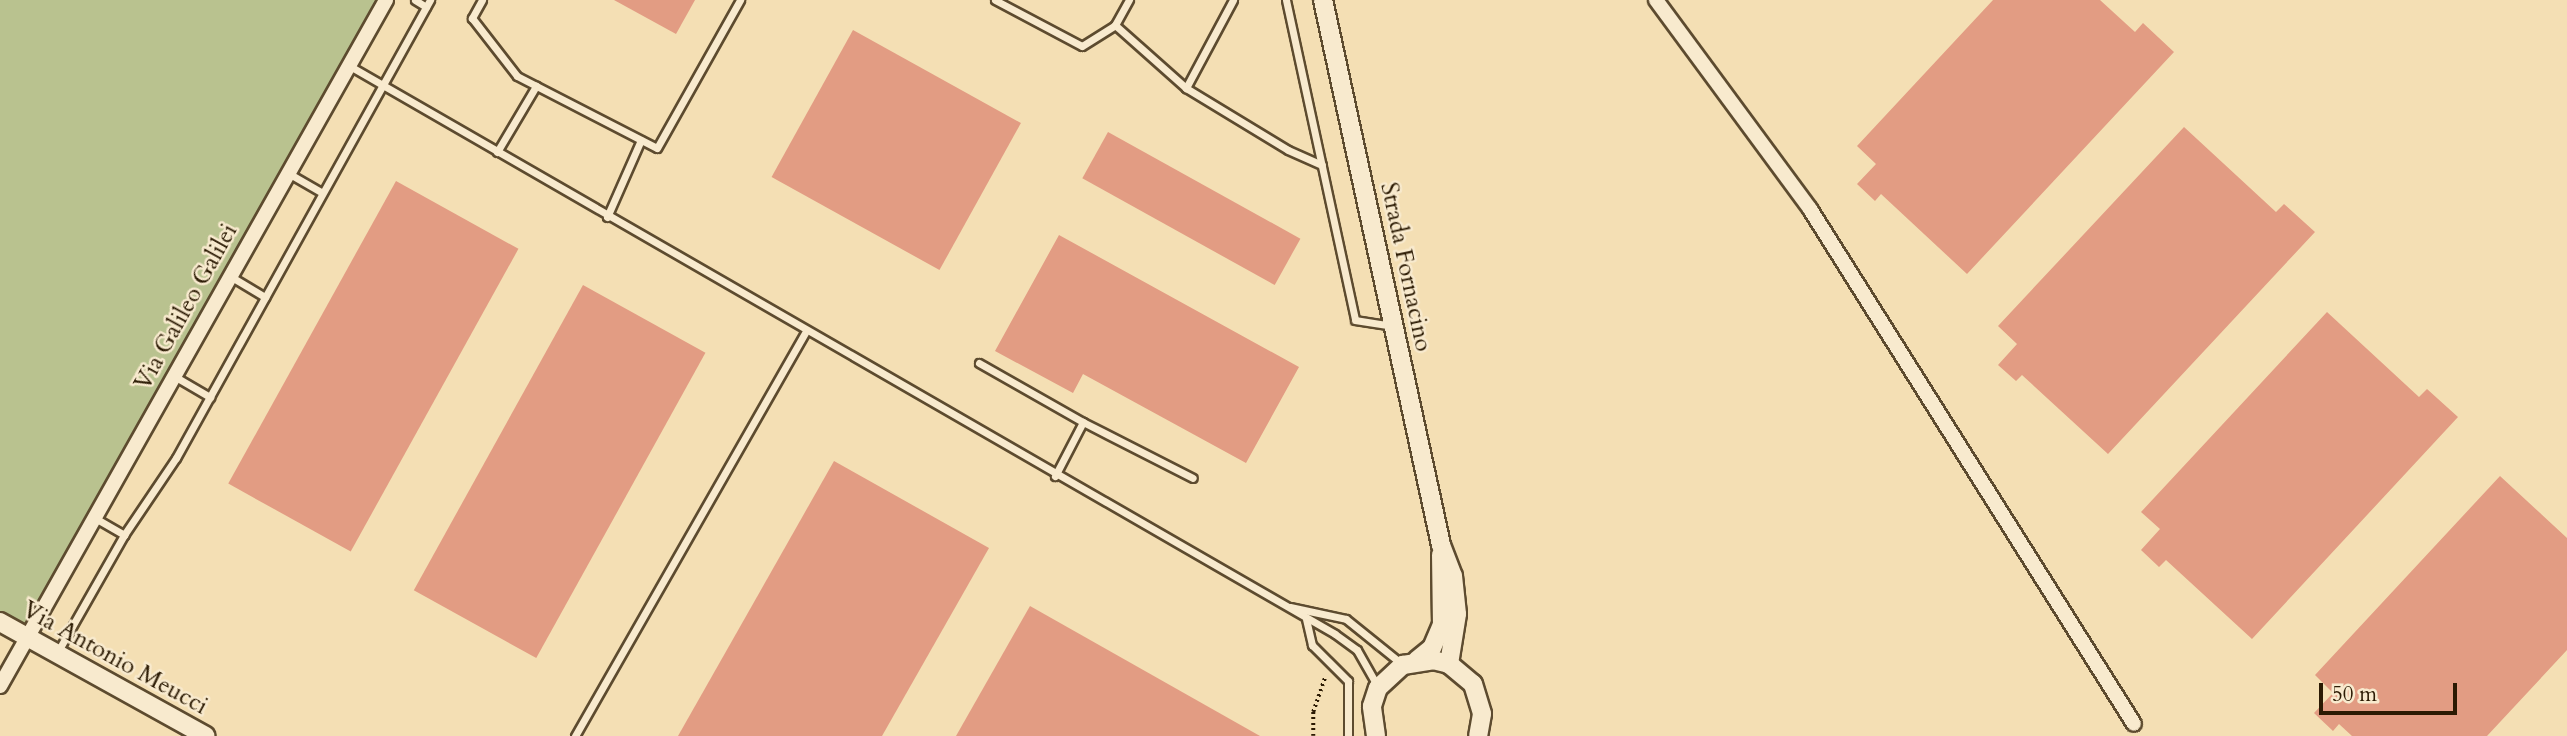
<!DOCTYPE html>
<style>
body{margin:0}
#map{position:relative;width:2567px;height:736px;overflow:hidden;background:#f4dfb4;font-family:Cardo,serif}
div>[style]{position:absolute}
.green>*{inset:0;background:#b9c28f}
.building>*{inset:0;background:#e29c83;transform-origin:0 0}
.path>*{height:3.5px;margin-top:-1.75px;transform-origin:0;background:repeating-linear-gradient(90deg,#2b1a03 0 2px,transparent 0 5.5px)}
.roads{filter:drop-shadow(2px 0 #5d4b2f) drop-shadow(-2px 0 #5d4b2f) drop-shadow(0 2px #5d4b2f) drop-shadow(0 -2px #5d4b2f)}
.service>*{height:7px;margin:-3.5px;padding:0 3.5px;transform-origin:3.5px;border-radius:3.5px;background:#f8eace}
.minor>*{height:14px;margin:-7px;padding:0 7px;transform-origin:7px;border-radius:7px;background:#f8eace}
.tertiary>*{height:18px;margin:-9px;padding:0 9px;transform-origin:9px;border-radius:9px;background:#f8eace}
span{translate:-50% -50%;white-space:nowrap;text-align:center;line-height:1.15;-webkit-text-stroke:5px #f8eace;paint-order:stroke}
.street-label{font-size:24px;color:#2b1a03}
.scale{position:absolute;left:2319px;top:683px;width:138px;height:32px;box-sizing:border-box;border:4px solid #2b1a03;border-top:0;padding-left:9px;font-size:21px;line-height:24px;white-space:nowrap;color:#2b1a03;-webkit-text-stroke:5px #f8eace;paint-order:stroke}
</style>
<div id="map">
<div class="green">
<i style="clip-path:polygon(0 0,385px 0,27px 637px,0 622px)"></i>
</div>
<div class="building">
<i style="clip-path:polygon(614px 0,695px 0,676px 34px)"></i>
<i style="clip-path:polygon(1993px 0,2100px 0,2135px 32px,2143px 23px,2174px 52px,1967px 274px,1881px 194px,1875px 201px,1857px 184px,1876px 164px,1857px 146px)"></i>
<i style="left:853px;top:30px;width:192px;height:168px;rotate:29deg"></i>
<i style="clip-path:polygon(2184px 127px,2276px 212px,2284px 204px,2315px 232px,2108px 454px,2022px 375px,2016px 381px,1998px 365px,2017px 344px,1998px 326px)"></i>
<i style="left:1108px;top:132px;width:220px;height:53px;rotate:29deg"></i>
<i style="left:396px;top:181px;width:140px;height:346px;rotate:29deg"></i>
<i style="clip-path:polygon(1059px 235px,1299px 367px,1246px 463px,1083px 374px,1073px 393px,995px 351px)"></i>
<i style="left:583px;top:285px;width:140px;height:349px;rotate:29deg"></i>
<i style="clip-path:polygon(2327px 312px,2419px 397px,2427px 389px,2458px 417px,2252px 639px,2166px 560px,2159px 567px,2141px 550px,2160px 529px,2141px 512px)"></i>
<i style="clip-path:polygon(834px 461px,989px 548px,882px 736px,678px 736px)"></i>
<i style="clip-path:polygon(2500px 476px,2567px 538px,2567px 650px,2487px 736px,2352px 736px,2339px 724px,2333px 731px,2314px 713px,2333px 693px,2315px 675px)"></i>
<i style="clip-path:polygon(1030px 606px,1260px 736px,956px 736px)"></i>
</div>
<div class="path">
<i style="left:1313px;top:736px;width:24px;rotate:-90deg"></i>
<i style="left:1313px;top:712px;width:36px;rotate:-71deg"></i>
</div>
<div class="roads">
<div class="service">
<i style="left:415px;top:0;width:13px;rotate:32deg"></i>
<i style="left:482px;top:0;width:21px;rotate:119deg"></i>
<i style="left:472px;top:18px;width:73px;rotate:52.2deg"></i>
<i style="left:517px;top:76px;width:157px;rotate:27.2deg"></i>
<i style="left:657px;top:148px;width:170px;rotate:-60.7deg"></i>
<i style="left:995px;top:0;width:98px;rotate:27.9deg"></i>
<i style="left:1082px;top:46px;width:39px;rotate:-32deg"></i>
<i style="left:1115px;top:25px;width:29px;rotate:-61deg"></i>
<i style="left:1233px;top:0;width:100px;rotate:118.1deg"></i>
<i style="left:1186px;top:88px;width:119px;rotate:31.3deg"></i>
<i style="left:1288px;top:150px;width:37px;rotate:24deg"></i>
<i style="left:1286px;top:0;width:327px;rotate:77.8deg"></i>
<i style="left:1355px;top:320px;width:39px;rotate:9deg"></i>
<i style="left:1115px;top:25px;width:95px;rotate:41.6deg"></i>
<i style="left:348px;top:65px;width:1139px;rotate:29.96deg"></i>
<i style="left:1335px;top:634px;width:27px;rotate:36deg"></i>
<i style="left:1357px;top:650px;width:43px;rotate:60.4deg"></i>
<i style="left:497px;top:152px;width:77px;rotate:-59.4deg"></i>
<i style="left:288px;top:173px;width:39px;rotate:30deg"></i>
<i style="left:607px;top:217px;width:84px;rotate:-66.2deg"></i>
<i style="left:230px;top:276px;width:41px;rotate:31deg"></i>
<i style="left:979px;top:363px;width:120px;rotate:29.6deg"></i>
<i style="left:1083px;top:422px;width:61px;rotate:117.4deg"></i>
<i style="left:174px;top:376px;width:42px;rotate:30.3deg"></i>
<i style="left:1083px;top:422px;width:123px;rotate:27deg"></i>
<i style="left:95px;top:518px;width:34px;rotate:30deg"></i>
<i style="left:1290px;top:607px;width:57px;rotate:12.1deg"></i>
<i style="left:1346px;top:619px;width:73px;rotate:38.9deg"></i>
<i style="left:1306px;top:619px;width:27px;rotate:77deg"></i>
<i style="left:1312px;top:645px;width:51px;rotate:45deg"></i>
<i style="left:1348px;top:681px;width:55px;rotate:90deg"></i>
<i style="left:57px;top:653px;width:136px;rotate:-60.4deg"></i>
<i style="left:124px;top:535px;width:93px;rotate:-56deg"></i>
<i style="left:176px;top:458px;width:524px;rotate:-60.99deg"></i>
<i style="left:575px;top:736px;width:464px;rotate:-60.3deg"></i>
</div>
<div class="minor">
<i style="left:1656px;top:0;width:260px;rotate:53.6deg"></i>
<i style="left:1810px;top:209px;width:608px;rotate:57.82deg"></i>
<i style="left:0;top:686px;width:787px;rotate:-60.63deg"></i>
</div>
<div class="tertiary">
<i style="left:1323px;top:0;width:558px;rotate:77.78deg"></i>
<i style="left:1441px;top:545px;width:33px;rotate:69deg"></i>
<i style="left:1453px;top:576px;width:38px;rotate:84deg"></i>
<i style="left:1457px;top:614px;width:51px;rotate:99.1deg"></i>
<i style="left:0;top:622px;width:235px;rotate:29deg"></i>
<i style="left:1417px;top:660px;width:19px;rotate:-39deg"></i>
<i style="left:1432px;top:648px;width:25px;rotate:-67deg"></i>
<i style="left:1442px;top:625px;width:70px;rotate:-90.8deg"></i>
<i style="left:1376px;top:736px;width:30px;rotate:-98deg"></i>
<i style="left:1372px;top:706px;width:19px;rotate:-72deg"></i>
<i style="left:1378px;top:688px;width:34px;rotate:-43deg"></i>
<i style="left:1403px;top:665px;width:30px;rotate:-9deg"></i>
<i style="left:1433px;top:660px;width:16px;rotate:14deg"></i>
<i style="left:1449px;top:664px;width:31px;rotate:40deg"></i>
<i style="left:1473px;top:684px;width:31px;rotate:73deg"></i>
<i style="left:1482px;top:714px;width:22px;rotate:100deg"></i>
</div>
</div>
<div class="street-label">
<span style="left:1406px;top:267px;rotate:78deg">Strada Fornacino</span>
<span style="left:186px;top:307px;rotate:-61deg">Via Galileo Galilei</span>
<span style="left:115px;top:658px;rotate:29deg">Via Antonio Meucci</span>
</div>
<div class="scale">50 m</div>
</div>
